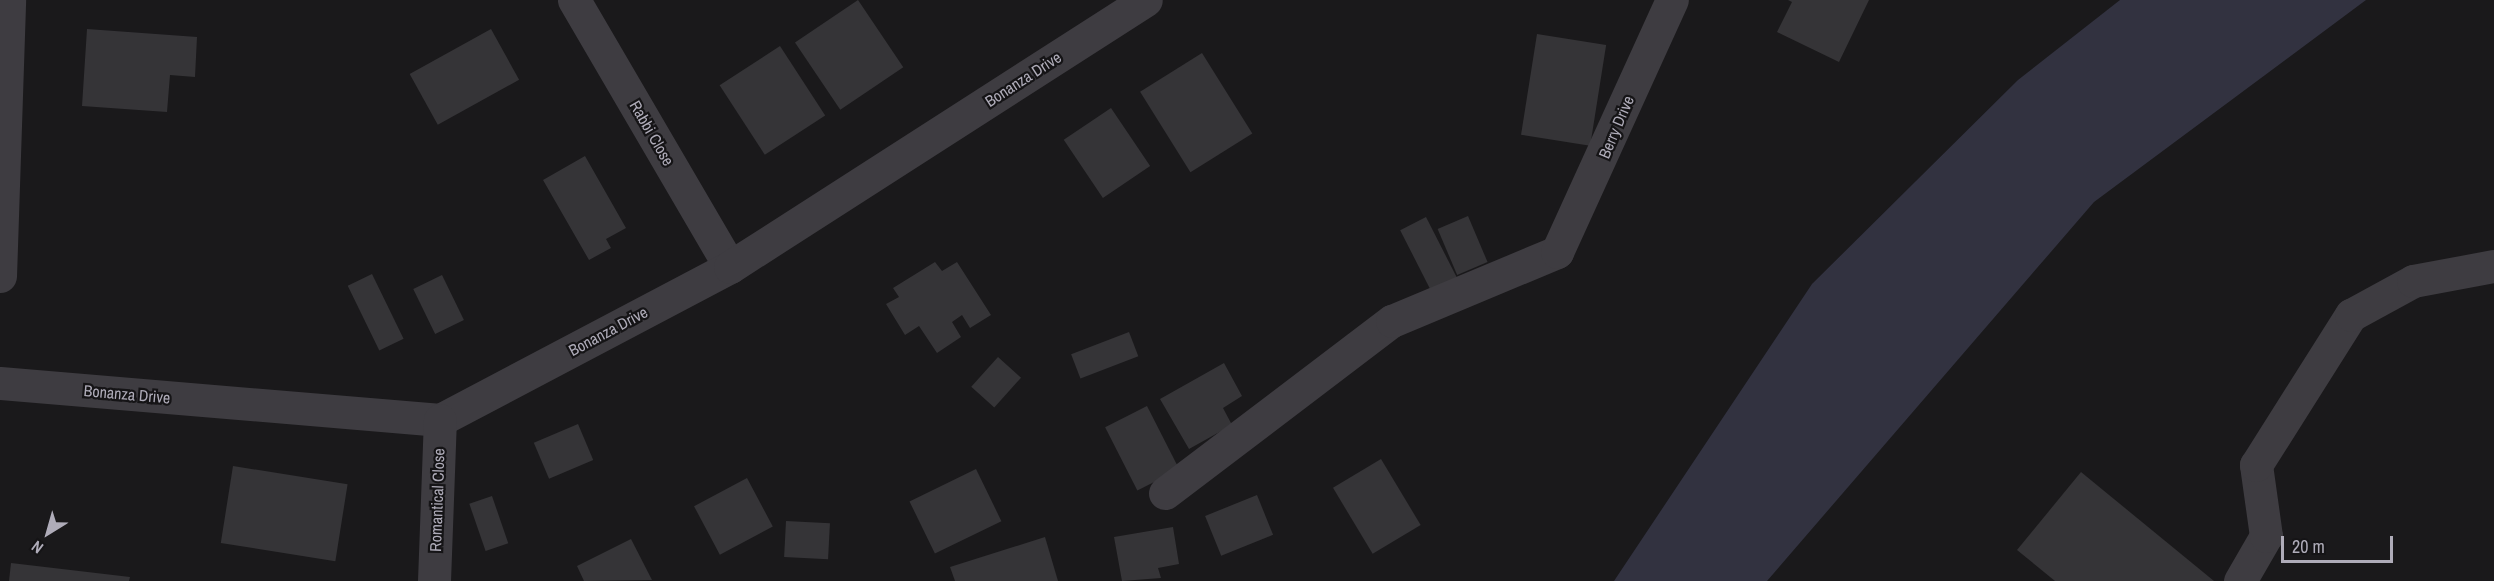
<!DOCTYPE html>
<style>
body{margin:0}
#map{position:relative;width:2494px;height:581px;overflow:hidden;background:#1a191b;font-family:"Archivo Narrow",sans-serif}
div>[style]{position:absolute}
.water>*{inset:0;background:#323240}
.building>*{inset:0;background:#353437;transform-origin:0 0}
.minor>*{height:33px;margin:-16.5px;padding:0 16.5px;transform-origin:16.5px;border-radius:16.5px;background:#3e3c41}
span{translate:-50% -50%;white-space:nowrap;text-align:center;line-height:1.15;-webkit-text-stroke:4.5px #151416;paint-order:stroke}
.street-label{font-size:16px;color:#afacb9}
.north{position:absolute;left:18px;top:503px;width:60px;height:60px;-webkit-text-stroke:4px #151416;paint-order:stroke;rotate:217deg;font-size:16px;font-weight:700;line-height:24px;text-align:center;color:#afacb9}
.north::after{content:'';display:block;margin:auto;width:21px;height:27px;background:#afacb9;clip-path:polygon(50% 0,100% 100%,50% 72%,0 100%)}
.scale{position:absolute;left:2281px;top:536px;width:112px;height:27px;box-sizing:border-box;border:3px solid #afacb9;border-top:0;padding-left:8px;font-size:18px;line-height:21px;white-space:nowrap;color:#afacb9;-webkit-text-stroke:4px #151416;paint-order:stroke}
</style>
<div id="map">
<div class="water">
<i style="clip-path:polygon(2120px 0,2366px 0,2094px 202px,1767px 581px,1614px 581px,1812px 284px,2018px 80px)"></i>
</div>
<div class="building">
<i style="left:858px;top:0;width:81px;height:76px;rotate:56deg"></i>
<i style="clip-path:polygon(1788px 0,1869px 0,1839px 62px,1777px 32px,1792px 2px)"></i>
<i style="clip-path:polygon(87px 29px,197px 37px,195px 77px,170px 75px,167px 112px,82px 106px)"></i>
<i style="left:491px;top:29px;width:58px;height:93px;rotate:61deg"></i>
<i style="left:1537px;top:34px;width:70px;height:102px;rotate:9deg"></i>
<i style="left:780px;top:46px;width:83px;height:72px;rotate:57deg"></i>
<i style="left:1202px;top:53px;width:95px;height:73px;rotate:58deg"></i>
<i style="left:1111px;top:108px;width:70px;height:57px;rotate:56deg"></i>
<i style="clip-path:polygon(585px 156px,626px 228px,606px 239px,611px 248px,589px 260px,543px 180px)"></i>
<i style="left:1468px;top:216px;width:50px;height:33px;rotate:67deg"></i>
<i style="left:1426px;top:217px;width:69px;height:29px;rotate:63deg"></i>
<i style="clip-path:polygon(935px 262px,942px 271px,957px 262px,991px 315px,970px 328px,962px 315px,952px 322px,961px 337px,937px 353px,919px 326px,905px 335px,886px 304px,899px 297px,893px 288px)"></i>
<i style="left:372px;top:274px;width:72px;height:27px;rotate:64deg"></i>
<i style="left:442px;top:275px;width:50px;height:32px;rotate:64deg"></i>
<i style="left:1129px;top:332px;width:26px;height:62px;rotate:69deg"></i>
<i style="left:998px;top:357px;width:31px;height:40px;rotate:42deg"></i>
<i style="clip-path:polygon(1224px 363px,1242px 396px,1223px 408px,1232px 425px,1189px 449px,1160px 399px)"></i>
<i style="left:1147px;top:406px;width:71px;height:47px;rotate:63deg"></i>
<i style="left:578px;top:424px;width:39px;height:48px;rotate:67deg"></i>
<i style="left:1381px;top:459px;width:77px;height:56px;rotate:59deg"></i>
<i style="left:233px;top:466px;width:116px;height:78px;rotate:9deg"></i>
<i style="left:976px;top:469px;width:58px;height:74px;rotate:64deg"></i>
<i style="clip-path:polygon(2081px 472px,2214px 581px,2055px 581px,2017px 550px)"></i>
<i style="left:747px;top:478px;width:55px;height:60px;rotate:62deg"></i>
<i style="left:1257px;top:495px;width:43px;height:56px;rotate:68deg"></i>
<i style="left:492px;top:496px;width:50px;height:24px;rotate:71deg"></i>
<i style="left:786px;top:521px;width:44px;height:36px;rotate:3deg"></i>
<i style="clip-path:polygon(1173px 527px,1179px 564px,1158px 568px,1161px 578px,1122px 581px,1114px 537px)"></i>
<i style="clip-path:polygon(1045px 537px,1058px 581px,955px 581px,950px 567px)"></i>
<i style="clip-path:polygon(631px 539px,652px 580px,584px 581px,577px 566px)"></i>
<i style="clip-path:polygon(11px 563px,130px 577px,129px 581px,9px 581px)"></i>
</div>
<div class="minor">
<i style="left:574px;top:0;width:309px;rotate:59.7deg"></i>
<i style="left:0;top:276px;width:276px;rotate:-88.1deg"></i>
<i style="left:0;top:383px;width:442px;rotate:4.8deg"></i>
<i style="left:440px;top:420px;width:328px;rotate:-27.8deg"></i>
<i style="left:730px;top:267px;width:494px;rotate:-32.7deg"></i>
<i style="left:1165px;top:493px;width:285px;rotate:-37.2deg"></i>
<i style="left:1392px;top:321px;width:179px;rotate:-22.7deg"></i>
<i style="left:1557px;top:252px;width:277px;rotate:-65.5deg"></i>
<i style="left:434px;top:581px;width:161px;rotate:-87.9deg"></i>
<i style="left:2240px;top:581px;width:52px;rotate:-60deg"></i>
<i style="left:2266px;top:536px;width:72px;rotate:-98deg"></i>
<i style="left:2256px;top:465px;width:178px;rotate:-57.7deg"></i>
<i style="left:2351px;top:315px;width:71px;rotate:-28.7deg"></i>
<i style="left:2413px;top:281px;width:82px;rotate:-10.5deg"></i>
</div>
<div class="street-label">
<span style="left:1023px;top:79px;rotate:-33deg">Bonanza Drive</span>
<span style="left:1616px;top:127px;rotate:-67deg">Berry Drive</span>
<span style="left:652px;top:133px;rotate:60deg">Rabbi Close</span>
<span style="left:608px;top:331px;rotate:-28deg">Bonanza Drive</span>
<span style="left:127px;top:394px;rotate:5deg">Bonanza Drive</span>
<span style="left:437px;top:500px;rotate:-88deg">Romantical Close</span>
</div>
<div class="north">N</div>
<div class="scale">20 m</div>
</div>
